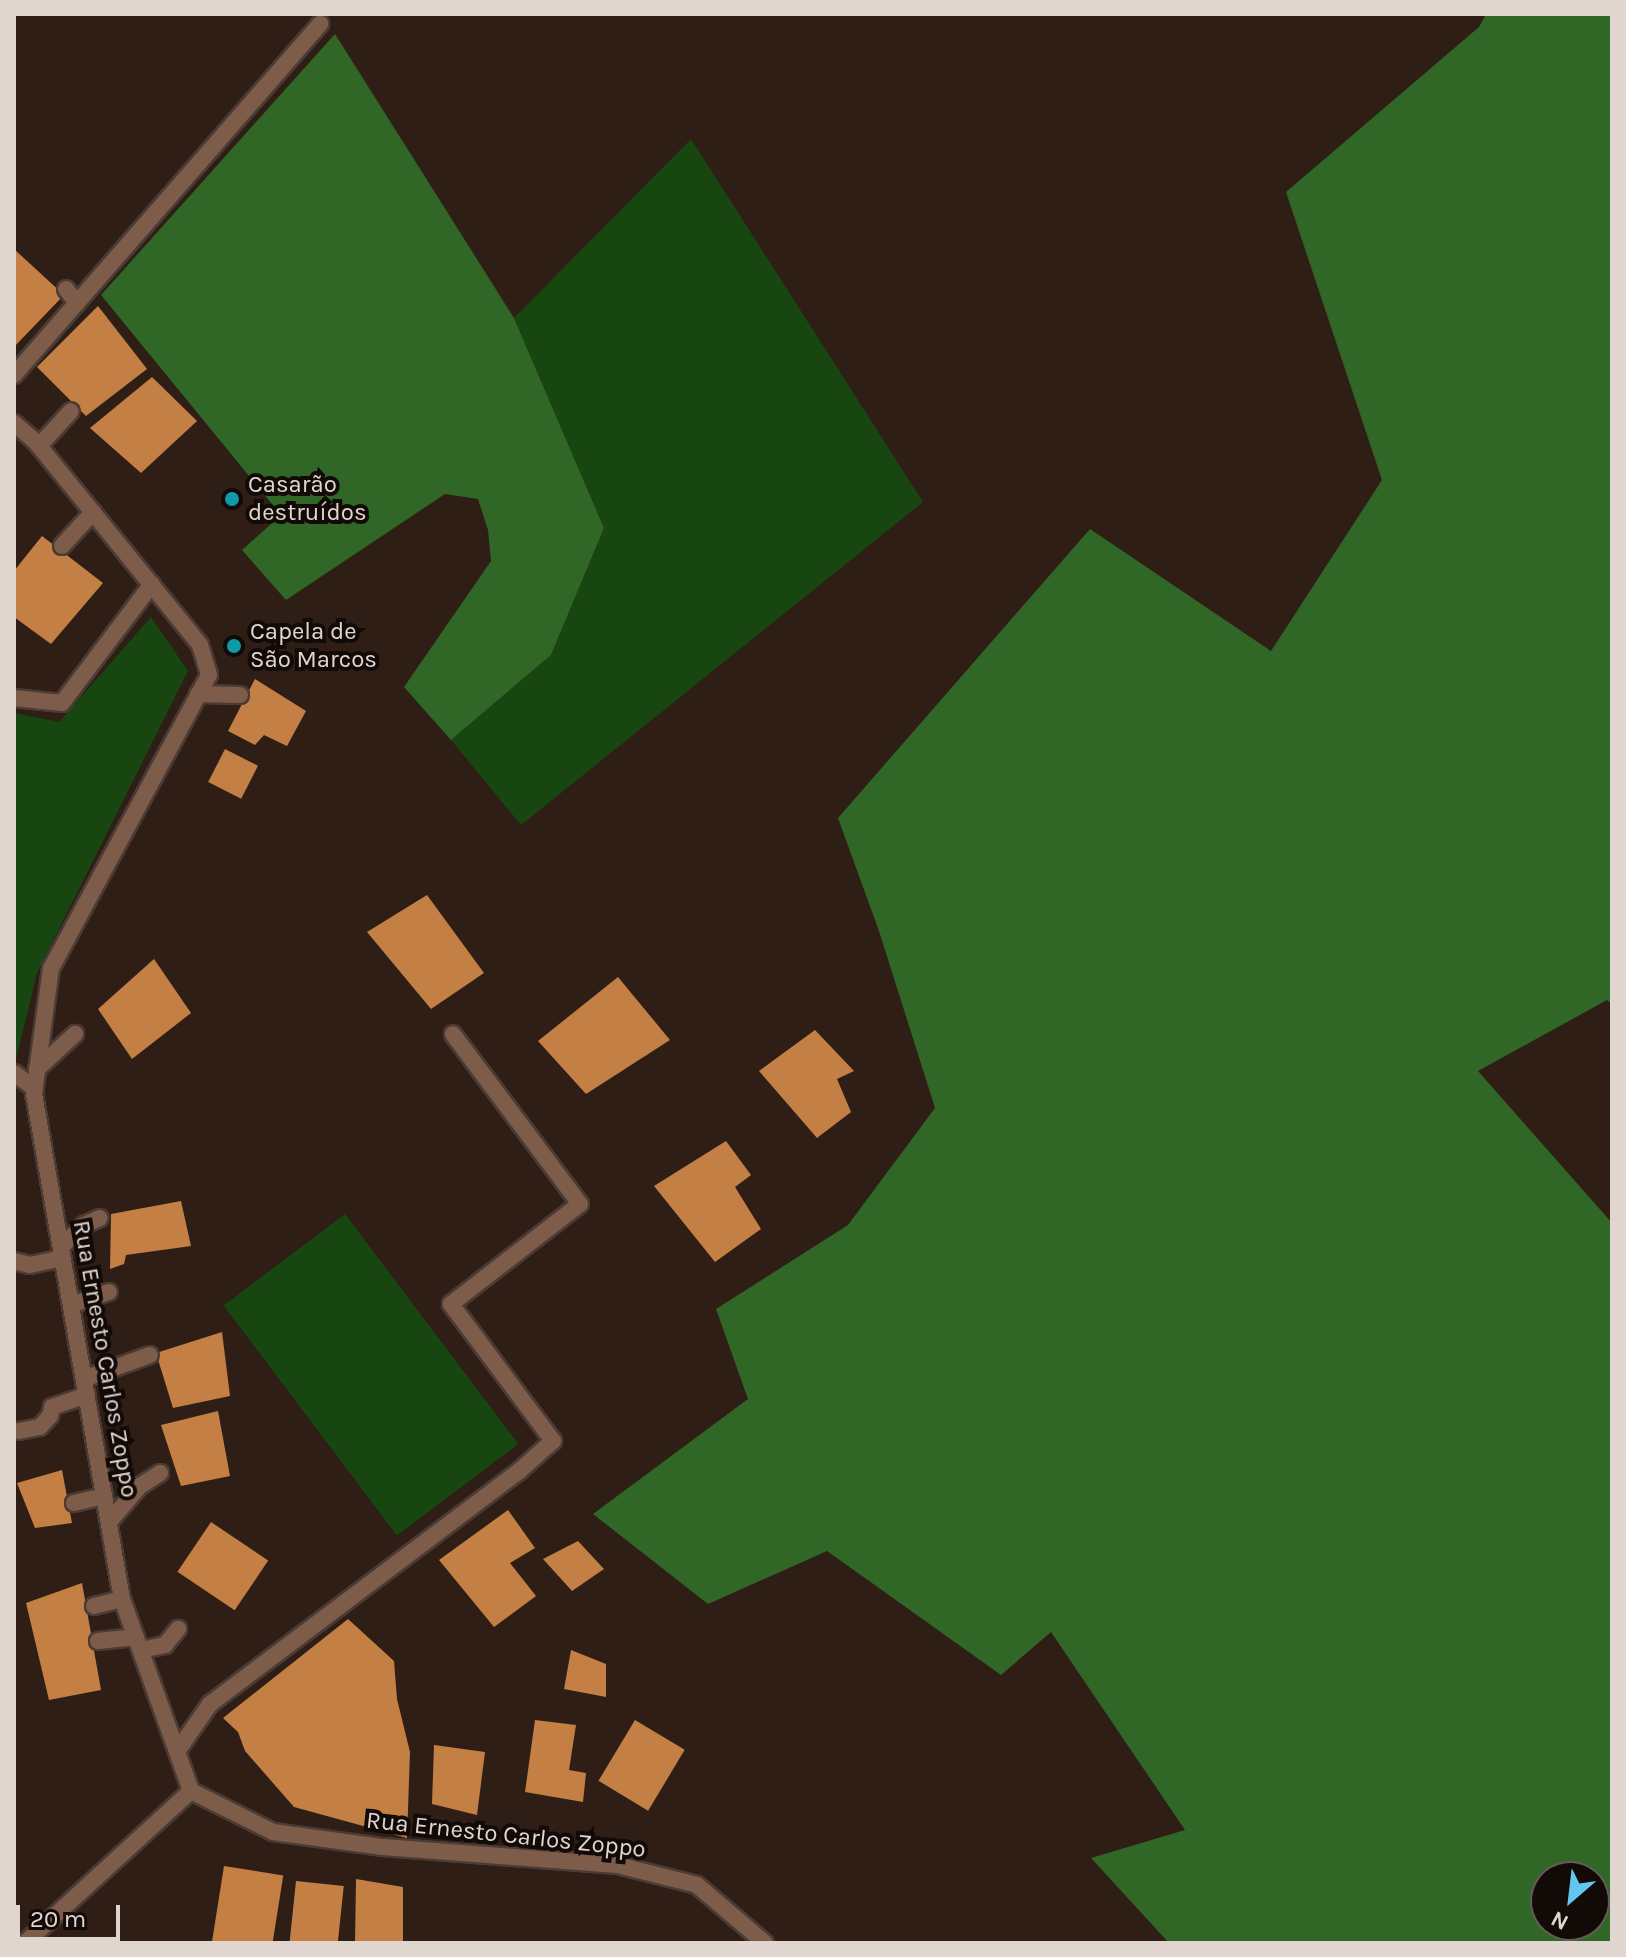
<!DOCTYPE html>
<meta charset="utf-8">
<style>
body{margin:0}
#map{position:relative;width:1626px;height:1957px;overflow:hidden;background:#2f1e16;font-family:Karla,sans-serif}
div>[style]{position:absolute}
.green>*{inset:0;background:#184610;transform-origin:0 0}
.forest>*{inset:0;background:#306726}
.building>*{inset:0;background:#c48044;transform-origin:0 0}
.roads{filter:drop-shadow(2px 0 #4b3b34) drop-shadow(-2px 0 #4b3b34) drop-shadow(0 2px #4b3b34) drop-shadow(0 -2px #4b3b34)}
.minor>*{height:16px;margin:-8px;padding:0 8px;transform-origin:8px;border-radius:8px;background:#7d5d4a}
.tertiary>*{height:16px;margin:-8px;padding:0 8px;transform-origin:8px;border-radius:8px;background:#7d5d4a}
.dots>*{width:22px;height:22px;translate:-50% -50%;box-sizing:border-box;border:4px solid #120a07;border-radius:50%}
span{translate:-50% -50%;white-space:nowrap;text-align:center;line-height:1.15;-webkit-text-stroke:8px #120a07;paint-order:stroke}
.poi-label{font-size:24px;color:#e1d5cf}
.left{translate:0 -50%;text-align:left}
.street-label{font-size:24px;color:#e1d5cf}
.frame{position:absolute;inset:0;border:16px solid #e1d5cf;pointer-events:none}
.north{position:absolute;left:1530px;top:1861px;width:80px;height:80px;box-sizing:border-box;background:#120a07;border:2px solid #655b57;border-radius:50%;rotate:208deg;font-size:22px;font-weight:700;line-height:32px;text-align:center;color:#e1d5cf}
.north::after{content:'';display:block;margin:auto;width:28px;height:36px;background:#64c5ee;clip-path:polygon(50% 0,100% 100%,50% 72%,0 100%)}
.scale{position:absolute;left:16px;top:1905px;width:104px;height:36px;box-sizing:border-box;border:4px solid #e1d5cf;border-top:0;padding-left:10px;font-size:24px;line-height:28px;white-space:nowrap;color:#e1d5cf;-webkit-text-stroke:6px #120a07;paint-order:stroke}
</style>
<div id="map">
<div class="green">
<i style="clip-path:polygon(691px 139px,923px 502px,521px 825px,451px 740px,551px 655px,604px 528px,514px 318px)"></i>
<i style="clip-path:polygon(151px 617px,188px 671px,37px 973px,16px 1059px,14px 713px,59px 722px)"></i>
<i style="left:345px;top:1214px;width:288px;height:152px;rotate:53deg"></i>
</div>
<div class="forest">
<i style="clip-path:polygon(evenodd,1486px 14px,1612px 14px,1612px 1004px,1607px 1000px,1478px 1071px,1612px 1223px,1612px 1943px,1169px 1943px,1091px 1858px,1185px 1830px,1051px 1632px,1001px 1675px,827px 1551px,708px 1604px,593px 1514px,748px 1399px,716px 1309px,848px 1225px,935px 1108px,879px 931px,838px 818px,1090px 529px,1271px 651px,1382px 480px,1286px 192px,1479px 27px,1486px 14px,1546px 1877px,1594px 1877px,1594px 1925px,1546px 1925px,1546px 1877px)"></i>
<i style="clip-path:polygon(335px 34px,514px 318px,604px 528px,551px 655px,451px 740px,404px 687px,491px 561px,488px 530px,478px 499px,445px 494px,286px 600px,242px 550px,281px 515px,101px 295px)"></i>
</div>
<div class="building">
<i style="clip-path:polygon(14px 249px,64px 295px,14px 347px)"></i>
<i style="clip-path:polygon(98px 306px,147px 369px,86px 416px,37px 367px)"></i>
<i style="clip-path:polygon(152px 377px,197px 421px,141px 473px,90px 428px)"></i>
<i style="clip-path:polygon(42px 536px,103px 583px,51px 644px,14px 617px,14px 571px)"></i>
<i style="clip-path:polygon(255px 679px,306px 711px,287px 746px,264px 735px,255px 745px,228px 731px)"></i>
<i style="left:225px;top:749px;width:37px;height:37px;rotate:27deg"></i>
<i style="clip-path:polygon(427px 895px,484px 973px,431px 1009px,367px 932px)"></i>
<i style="clip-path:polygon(154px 959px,191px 1013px,132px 1059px,98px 1009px)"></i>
<i style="clip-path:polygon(618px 977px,670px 1040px,586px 1094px,538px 1041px)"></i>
<i style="clip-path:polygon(815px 1030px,854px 1071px,837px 1079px,851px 1112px,817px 1138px,759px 1071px)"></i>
<i style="clip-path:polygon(726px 1141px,751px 1175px,735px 1187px,761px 1229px,715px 1262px,654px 1186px)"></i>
<i style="clip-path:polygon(181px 1201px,191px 1246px,126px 1255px,124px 1264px,110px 1269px,111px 1214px)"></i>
<i style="clip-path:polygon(222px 1332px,230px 1396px,173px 1408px,156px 1353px)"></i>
<i style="clip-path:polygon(218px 1411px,230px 1476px,181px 1486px,161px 1425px)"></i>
<i style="clip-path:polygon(62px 1470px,72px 1523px,35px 1528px,17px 1483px)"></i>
<i style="clip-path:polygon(508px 1510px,535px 1548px,510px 1563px,536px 1596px,494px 1627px,439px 1560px)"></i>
<i style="left:211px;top:1522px;width:69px;height:60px;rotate:34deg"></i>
<i style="clip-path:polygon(578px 1541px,604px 1569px,572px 1591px,543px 1559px)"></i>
<i style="clip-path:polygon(82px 1583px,101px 1690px,49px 1700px,26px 1603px)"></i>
<i style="clip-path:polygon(348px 1619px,394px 1661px,397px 1699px,410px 1752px,407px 1838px,294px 1807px,245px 1751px,238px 1732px,223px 1718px)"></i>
<i style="clip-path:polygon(571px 1650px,606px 1664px,606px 1697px,564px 1689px)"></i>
<i style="clip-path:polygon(535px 1720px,576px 1725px,569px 1770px,586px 1773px,583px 1802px,525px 1792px)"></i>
<i style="left:635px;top:1720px;width:58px;height:71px;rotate:31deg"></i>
<i style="clip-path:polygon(434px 1745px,485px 1752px,477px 1815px,432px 1804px)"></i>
<i style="left:224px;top:1866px;width:60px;height:77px;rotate:9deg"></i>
<i style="clip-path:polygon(356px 1879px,403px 1887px,403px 1943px,355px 1943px)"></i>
<i style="left:296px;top:1881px;width:48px;height:62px;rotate:6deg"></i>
</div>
<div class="roads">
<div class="minor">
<i style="left:66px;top:289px;width:18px;rotate:52deg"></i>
<i style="left:14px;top:375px;width:466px;rotate:-48.9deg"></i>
<i style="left:39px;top:446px;width:47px;rotate:-47.6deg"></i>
<i style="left:62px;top:546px;width:46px;rotate:-47.6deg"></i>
<i style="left:198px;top:694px;width:42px;rotate:1.4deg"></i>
<i style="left:14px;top:698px;width:48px;rotate:5.9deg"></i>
<i style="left:62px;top:703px;width:149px;rotate:-52.9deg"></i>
<i style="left:37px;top:1069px;width:52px;rotate:-42.6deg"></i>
<i style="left:14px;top:1073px;width:26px;rotate:37deg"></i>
<i style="left:61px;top:1247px;width:32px;rotate:-44deg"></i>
<i style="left:84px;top:1225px;width:17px;rotate:-24deg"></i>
<i style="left:14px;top:1261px;width:16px;rotate:14deg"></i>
<i style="left:30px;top:1265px;width:33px;rotate:-12deg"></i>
<i style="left:71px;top:1305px;width:40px;rotate:-18.9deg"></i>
<i style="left:84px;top:1379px;width:70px;rotate:-20deg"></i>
<i style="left:19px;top:1431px;width:21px;rotate:-11deg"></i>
<i style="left:40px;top:1427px;width:15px;rotate:-48deg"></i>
<i style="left:50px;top:1416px;width:9px;rotate:-77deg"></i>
<i style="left:52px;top:1407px;width:37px;rotate:-19deg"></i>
<i style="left:74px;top:1503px;width:31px;rotate:-13deg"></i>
<i style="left:109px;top:1522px;width:48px;rotate:-49.3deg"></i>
<i style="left:140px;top:1486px;width:24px;rotate:-33deg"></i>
<i style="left:94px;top:1606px;width:29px;rotate:-14deg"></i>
<i style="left:98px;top:1641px;width:38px;rotate:-6deg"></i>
<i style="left:141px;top:1650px;width:25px;rotate:-12deg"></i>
<i style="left:165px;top:1645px;width:21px;rotate:-51deg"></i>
<i style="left:178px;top:1750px;width:56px;rotate:-55.2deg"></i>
<i style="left:210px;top:1704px;width:386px;rotate:-37deg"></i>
<i style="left:518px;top:1472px;width:47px;rotate:-41.5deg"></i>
<i style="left:553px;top:1441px;width:171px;rotate:-126.7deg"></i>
<i style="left:451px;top:1304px;width:163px;rotate:-37.8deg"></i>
<i style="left:580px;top:1204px;width:212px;rotate:-126.8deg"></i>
</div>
<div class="tertiary">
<i style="left:14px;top:423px;width:28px;rotate:41deg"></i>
<i style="left:35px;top:441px;width:262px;rotate:51deg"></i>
<i style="left:200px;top:645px;width:31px;rotate:73deg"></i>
<i style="left:209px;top:675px;width:333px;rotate:118.3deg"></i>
<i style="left:51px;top:968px;width:127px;rotate:97.7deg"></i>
<i style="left:34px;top:1094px;width:513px;rotate:80.12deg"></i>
<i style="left:122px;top:1599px;width:204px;rotate:70.2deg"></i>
<i style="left:191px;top:1791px;width:92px;rotate:26.6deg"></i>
<i style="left:273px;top:1832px;width:111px;rotate:7.8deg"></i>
<i style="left:383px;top:1847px;width:235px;rotate:4.4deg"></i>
<i style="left:617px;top:1865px;width:82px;rotate:14deg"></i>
<i style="left:697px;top:1885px;width:89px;rotate:40.5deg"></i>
<i style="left:25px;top:1943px;width:225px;rotate:-42.5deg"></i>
</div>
</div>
<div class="dots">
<i style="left:232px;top:499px;background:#0f9aa8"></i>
<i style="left:234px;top:646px;background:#0f9aa8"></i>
</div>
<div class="poi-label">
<span class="left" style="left:248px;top:499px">Casarão<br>destruídos</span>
<span class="left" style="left:250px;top:646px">Capela de<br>São Marcos</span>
</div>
<div class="street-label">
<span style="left:105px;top:1359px;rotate:80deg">Rua Ernesto Carlos Zoppo</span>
<span style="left:506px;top:1835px;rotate:6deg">Rua Ernesto Carlos Zoppo</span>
</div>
<div class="frame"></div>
<div class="north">N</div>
<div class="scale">20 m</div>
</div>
